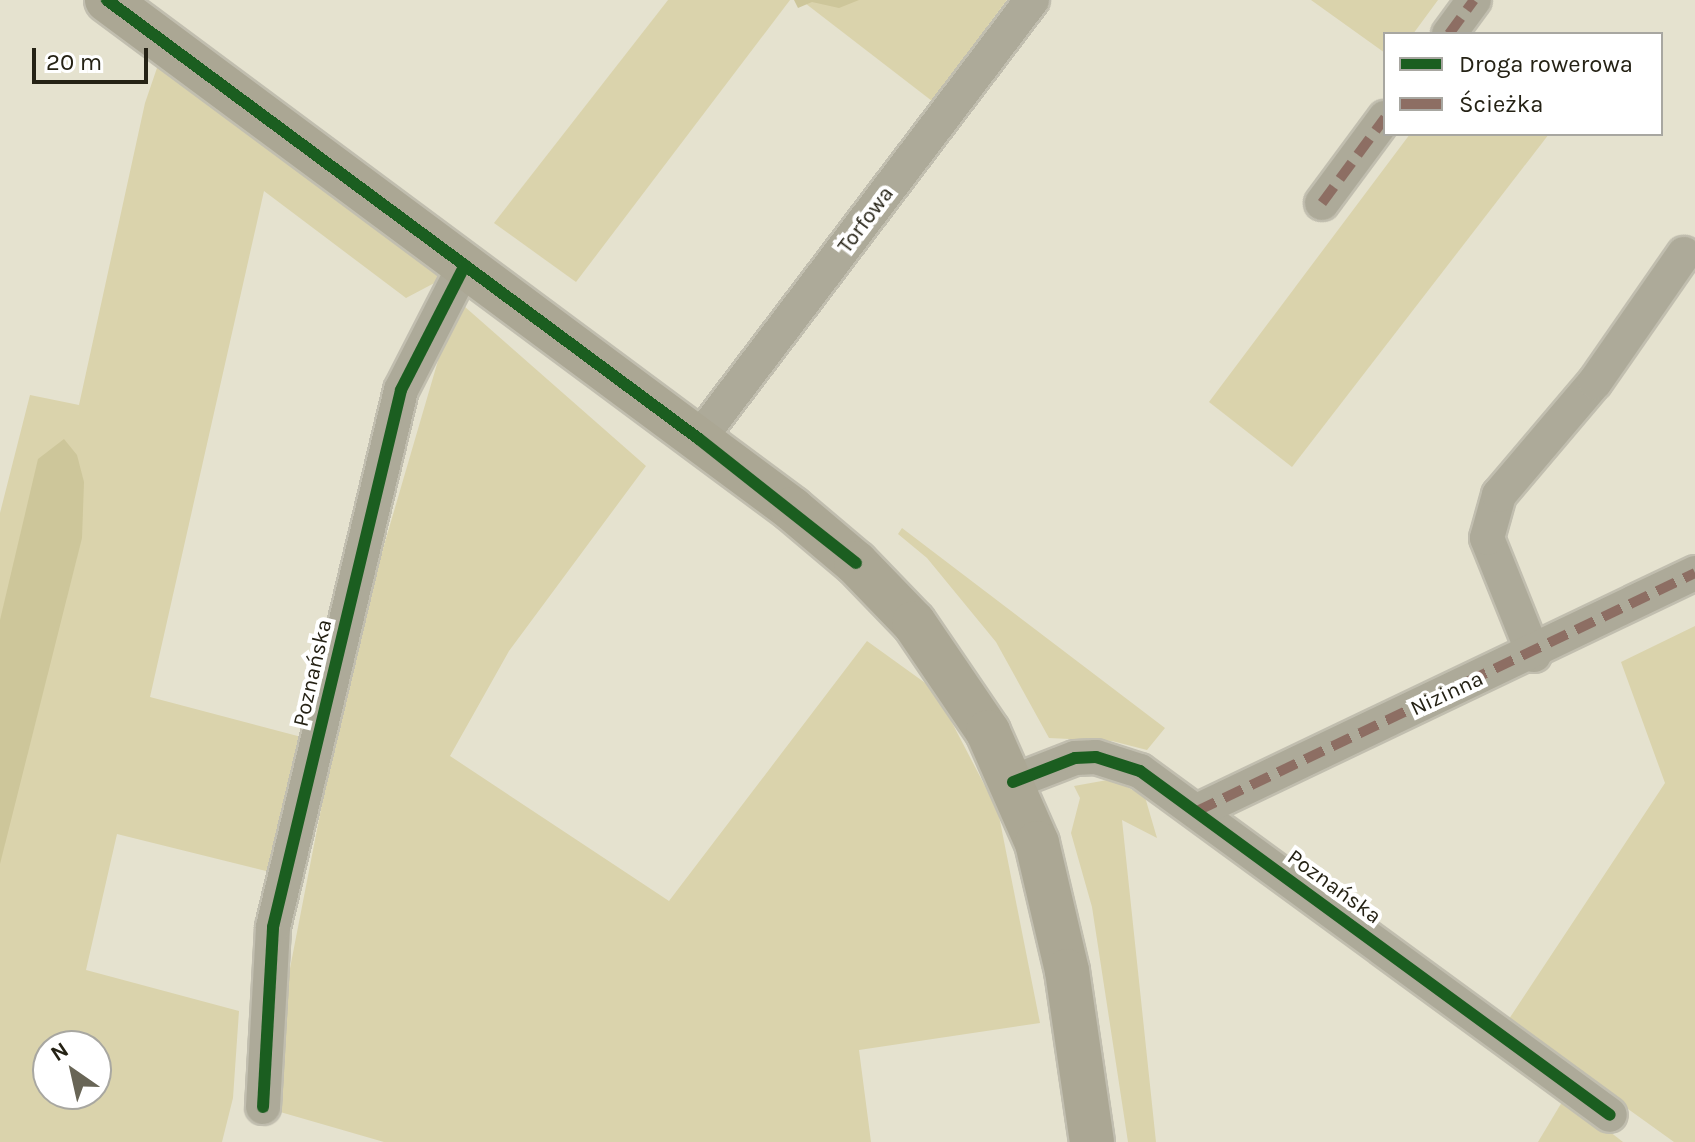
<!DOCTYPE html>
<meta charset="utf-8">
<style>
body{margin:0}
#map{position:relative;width:1695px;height:1142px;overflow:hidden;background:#e5e2cf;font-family:Karla,sans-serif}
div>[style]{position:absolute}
.green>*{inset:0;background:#dad3ac}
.forest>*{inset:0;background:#cdc69a}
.roads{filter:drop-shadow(2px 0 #c1beaf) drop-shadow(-2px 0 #c1beaf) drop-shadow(0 2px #c1beaf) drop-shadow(0 -2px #c1beaf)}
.minor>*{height:34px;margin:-17px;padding:0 17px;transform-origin:17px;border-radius:17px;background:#adaa99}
.secondary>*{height:44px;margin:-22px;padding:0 22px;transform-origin:22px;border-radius:22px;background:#aba794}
.quiet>*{height:10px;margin-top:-5px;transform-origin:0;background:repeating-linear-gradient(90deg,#8d6e63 0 20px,transparent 0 30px)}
.cycleway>*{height:12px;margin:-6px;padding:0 6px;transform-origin:6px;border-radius:6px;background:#1b5e20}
span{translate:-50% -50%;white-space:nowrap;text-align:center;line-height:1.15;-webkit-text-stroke:8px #fff;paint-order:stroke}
.street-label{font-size:22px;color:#252215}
.legend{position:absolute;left:1383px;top:32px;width:280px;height:104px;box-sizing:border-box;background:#fff;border:2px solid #a8a7a1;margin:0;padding:10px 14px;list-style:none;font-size:24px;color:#252215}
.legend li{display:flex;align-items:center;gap:16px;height:40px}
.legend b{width:40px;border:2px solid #a8a7a1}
.north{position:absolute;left:32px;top:1030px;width:80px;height:80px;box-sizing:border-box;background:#fff;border:2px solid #a8a7a1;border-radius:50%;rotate:326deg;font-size:22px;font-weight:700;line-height:32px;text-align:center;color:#252215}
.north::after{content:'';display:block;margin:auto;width:28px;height:36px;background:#686556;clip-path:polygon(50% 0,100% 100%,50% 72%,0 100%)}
.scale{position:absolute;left:32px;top:48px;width:116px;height:36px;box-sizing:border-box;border:4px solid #252215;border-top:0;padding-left:10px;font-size:24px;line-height:28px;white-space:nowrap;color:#252215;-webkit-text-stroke:6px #fff;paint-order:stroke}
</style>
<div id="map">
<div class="green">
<i style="clip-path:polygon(668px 0,790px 0,576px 282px,494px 223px)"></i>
<i style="clip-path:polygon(801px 0,1007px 0,932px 101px)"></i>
<i style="clip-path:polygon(1311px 0,1438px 0,1413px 34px,1385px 34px,1385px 53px)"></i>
<i style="clip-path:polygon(evenodd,158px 65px,442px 279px,406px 298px,264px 191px,150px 697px,309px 739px,270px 872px,117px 834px,86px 970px,239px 1011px,233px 1098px,222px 1142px,0 1142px,0 513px,30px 395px,79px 405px,145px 103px,158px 65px,48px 1046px,96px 1046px,96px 1094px,48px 1094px,48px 1046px)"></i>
<i style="clip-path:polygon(1410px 134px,1549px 134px,1292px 467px,1209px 402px)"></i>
<i style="clip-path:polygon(456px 299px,646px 466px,509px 651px,450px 756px,669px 901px,867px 641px,935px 690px,998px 811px,1040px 1023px,859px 1050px,871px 1142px,384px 1142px,263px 1107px,349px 665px)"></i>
<i style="clip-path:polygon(902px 528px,1165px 728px,1147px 750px,1112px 741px,1049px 738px,996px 642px,927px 558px,898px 534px)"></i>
<i style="clip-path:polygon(1695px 626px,1695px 1142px,1674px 1142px,1507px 1022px,1665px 783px,1621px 662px)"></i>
<i style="clip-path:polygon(1113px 779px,1145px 797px,1157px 838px,1122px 820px,1156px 1142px,1128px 1142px,1092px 907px,1071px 833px,1080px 798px,1074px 786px)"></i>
<i style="clip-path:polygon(1565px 1097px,1623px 1142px,1538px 1142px)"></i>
</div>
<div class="forest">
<i style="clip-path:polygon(794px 0,859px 0,839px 8px,812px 2px,798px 8px)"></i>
<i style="clip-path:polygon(64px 439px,77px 455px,84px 482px,82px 538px,0 864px,0 620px,38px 459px)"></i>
</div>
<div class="roads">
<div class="minor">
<i style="left:1449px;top:34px;width:42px;rotate:-53.7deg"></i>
<i style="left:1322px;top:203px;width:106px;rotate:-53.5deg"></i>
<i style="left:699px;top:439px;width:551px;rotate:-52.82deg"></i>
<i style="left:1534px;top:655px;width:126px;rotate:-111.9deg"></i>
<i style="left:1487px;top:538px;width:45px;rotate:-74.4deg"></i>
<i style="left:1499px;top:495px;width:148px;rotate:-49.7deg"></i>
<i style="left:1595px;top:382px;width:156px;rotate:-55.2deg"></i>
<i style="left:1013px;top:782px;width:66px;rotate:-21.2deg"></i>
<i style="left:1075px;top:758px;width:21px;rotate:-3deg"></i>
<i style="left:1096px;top:757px;width:46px;rotate:17.7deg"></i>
<i style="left:1140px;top:771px;width:582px;rotate:36.2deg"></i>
<i style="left:1197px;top:811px;width:552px;rotate:-25.54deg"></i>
<i style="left:263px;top:1107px;width:180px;rotate:-86.8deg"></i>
<i style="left:273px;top:927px;width:552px;rotate:-76.59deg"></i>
<i style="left:401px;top:390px;width:140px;rotate:-62.9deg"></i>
</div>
<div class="secondary">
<i style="left:107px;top:0;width:853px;rotate:36.61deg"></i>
<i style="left:792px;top:509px;width:84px;rotate:40.2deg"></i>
<i style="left:856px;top:563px;width:83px;rotate:46deg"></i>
<i style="left:914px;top:623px;width:132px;rotate:55.8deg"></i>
<i style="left:988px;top:732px;width:121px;rotate:66.2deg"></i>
<i style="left:1037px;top:843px;width:131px;rotate:76.8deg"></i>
<i style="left:1067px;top:971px;width:173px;rotate:81.7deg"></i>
</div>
</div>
<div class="quiet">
<i style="left:1449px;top:34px;width:42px;rotate:-53.7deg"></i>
<i style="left:1322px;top:203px;width:106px;rotate:-53.5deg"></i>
<i style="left:1197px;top:811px;width:552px;rotate:-25.54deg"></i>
</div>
<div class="cycleway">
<i style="left:107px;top:0;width:737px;rotate:36.56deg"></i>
<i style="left:699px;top:439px;width:200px;rotate:38.3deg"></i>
<i style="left:1013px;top:782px;width:66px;rotate:-21.2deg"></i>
<i style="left:1075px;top:758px;width:21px;rotate:-3deg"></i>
<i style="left:1096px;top:757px;width:46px;rotate:17.7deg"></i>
<i style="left:1140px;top:771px;width:582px;rotate:36.2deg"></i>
<i style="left:263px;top:1107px;width:180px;rotate:-86.8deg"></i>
<i style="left:273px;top:927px;width:552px;rotate:-76.59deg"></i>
<i style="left:401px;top:390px;width:140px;rotate:-62.9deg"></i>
</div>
<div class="street-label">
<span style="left:866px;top:220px;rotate:-53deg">Torfowa</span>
<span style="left:313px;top:673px;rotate:-77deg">Poznańska</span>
<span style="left:1447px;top:694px;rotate:-25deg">Nizinna</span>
<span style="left:1334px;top:887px;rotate:36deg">Poznańska</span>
</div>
<ul class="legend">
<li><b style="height:10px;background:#1b5e20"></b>Droga rowerowa</li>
<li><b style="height:10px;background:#8d6e63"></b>Ścieżka</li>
</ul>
<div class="north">N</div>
<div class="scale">20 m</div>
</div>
